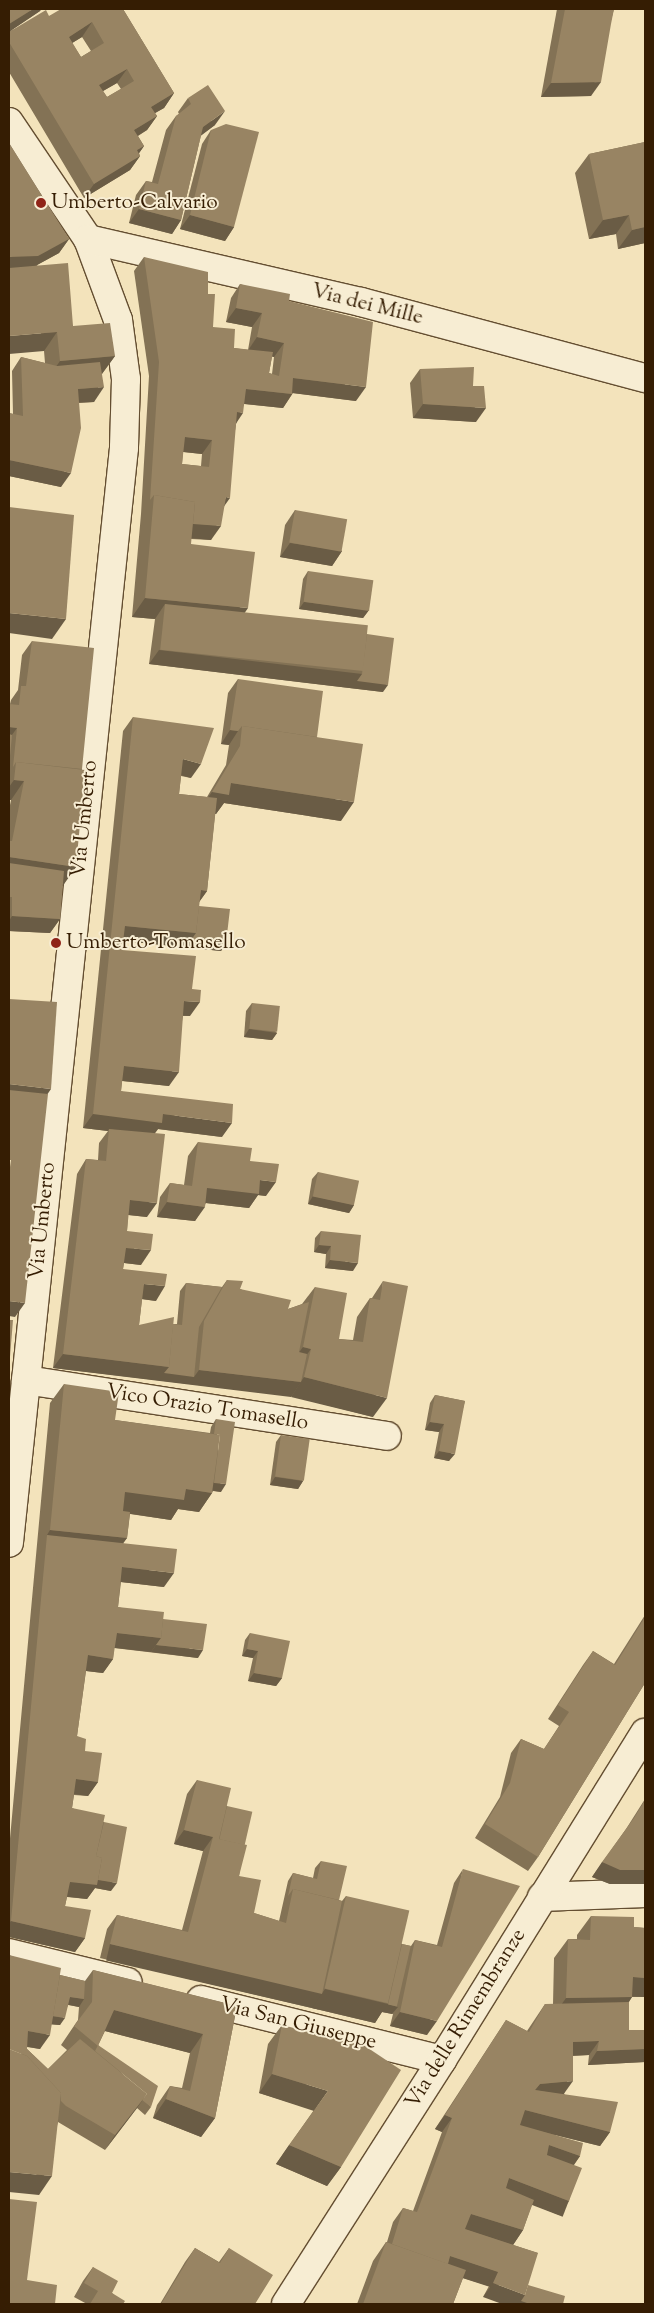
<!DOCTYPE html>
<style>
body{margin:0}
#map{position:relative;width:654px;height:2313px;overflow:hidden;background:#f3e3bb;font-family:"Sorts Mill Goudy",serif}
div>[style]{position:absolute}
.roads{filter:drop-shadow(1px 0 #644e31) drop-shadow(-1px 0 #644e31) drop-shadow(0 1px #644e31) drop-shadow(0 -1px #644e31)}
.minor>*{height:28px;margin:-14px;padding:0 14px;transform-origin:14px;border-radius:14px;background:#f7edd3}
.secondary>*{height:28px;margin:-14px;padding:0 14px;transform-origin:14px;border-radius:14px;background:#f7edd3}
.wall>*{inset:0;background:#837255}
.shaded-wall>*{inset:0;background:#6a5c45;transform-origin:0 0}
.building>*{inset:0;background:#988463;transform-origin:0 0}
.dots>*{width:14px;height:14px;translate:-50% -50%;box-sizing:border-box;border:2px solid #f7edd3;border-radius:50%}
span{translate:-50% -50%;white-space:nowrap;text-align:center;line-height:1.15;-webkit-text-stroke:4px #f7edd3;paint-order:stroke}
.poi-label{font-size:21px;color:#351d03}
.left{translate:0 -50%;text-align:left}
.street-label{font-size:21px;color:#351d03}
.frame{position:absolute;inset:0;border:10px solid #351d03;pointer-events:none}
</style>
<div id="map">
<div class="roads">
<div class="minor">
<i style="left:26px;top:1380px;width:365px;rotate:8.8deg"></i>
<i style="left:542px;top:1897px;width:103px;rotate:-2.2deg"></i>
<i style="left:9px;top:1953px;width:122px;rotate:13.8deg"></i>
<i style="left:201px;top:2000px;width:248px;rotate:14deg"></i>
</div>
<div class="secondary">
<i style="left:9px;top:122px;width:141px;rotate:56deg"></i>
<i style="left:88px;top:239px;width:86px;rotate:69.7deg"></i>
<i style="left:118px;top:320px;width:60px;rotate:82.3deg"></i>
<i style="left:126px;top:379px;width:69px;rotate:91.7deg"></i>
<i style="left:124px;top:448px;width:1101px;rotate:96deg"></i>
<i style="left:88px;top:239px;width:280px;rotate:13deg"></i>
<i style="left:361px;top:302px;width:294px;rotate:15deg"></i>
<i style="left:286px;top:2304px;width:290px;rotate:-57.4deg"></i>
<i style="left:442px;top:2060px;width:385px;rotate:-58.2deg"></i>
</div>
</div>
<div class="wall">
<i style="clip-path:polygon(evenodd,9px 9px,40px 11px,10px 31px,49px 16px,123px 9px,174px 93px,164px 108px,155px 113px,157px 116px,147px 130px,138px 136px,144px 146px,139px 153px,140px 156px,130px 170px,84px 198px,9px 72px,9px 9px,82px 37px,91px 51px,81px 57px,72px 43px,82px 37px,9px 9px,117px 83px,121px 89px,107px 97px,103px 91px,117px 83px)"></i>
<i style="clip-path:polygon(557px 9px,614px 9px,591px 96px,541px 97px)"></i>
<i style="clip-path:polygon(188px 98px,215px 125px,201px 135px,181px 220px,172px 234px,129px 223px,136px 195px,146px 181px,152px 182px,166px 130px,176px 116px,179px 114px,178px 112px)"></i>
<i style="clip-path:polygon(211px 130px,234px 227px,225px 241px,180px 229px,202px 144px)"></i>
<i style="clip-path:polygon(645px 142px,645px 243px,618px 249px,616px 234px,589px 239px,575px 173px,589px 154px)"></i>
<i style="clip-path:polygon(9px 143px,69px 239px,59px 253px,37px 265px,73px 326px,115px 356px,102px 374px,94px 402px,79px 403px,61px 487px,9px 476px,9px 413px,13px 414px,12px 371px,21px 357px,45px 363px,44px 351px)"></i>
<i style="clip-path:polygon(evenodd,144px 257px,208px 294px,213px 327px,234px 348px,248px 350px,252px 327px,226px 322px,231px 298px,240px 284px,289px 301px,356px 401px,293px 393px,283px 408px,244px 404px,236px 424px,224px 506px,211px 540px,191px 539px,191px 544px,244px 613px,367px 634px,383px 692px,149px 664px,155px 619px,132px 617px,141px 514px,149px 376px,134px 271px,144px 257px,272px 356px,274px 357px,272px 374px,269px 373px,272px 356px,144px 257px,183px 452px,202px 454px,201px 466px,182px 464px,183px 452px)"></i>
<i style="clip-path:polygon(420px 369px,473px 386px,476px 422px,413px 418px,410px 383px)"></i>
<i style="clip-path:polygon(295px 510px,342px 551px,332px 566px,280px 557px,285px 525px)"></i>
<i style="clip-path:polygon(308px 571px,369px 610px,363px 618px,299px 609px,303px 579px)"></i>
<i style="clip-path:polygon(645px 639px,645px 654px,644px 653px)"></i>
<i style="clip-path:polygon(32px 641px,82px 769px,76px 867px,62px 886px,60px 919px,50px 933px,9px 931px,9px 810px,11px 800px,9px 800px,9px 704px,10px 704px,11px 700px,18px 690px,22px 655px)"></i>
<i style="clip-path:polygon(238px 679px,317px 737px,341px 821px,224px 803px,216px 814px,215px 814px,207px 891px,199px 902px,199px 906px,226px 943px,221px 951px,123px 941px,122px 950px,190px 1016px,183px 1016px,169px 1086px,122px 1081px,121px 1091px,222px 1137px,158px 1129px,155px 1133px,147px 1217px,128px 1215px,127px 1231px,141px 1265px,124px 1263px,123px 1269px,156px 1301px,142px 1299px,139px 1325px,177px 1324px,180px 1291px,186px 1283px,222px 1287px,227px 1280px,240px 1289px,288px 1309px,302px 1304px,315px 1287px,339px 1339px,353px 1340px,357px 1317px,370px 1298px,372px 1298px,383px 1281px,373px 1417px,291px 1396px,53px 1368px,77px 1174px,86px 1159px,98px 1160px,99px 1143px,108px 1131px,83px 1128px,123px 731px,133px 717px,191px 778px,181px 776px,179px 794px,207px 797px,226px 765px,229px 745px,221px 744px,228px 693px)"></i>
<i style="clip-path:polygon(252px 1003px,277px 1033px,272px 1040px,244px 1037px,246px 1011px)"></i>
<i style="clip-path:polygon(198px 1142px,250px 1161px,266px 1196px,258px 1195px,249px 1208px,206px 1203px,195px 1221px,157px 1217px,160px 1197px,170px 1183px,184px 1185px,188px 1156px)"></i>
<i style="clip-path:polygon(318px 1172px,354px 1205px,349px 1213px,308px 1204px,312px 1179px)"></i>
<i style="clip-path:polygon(321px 1231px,353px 1271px,325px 1268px,326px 1254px,314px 1252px,315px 1238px)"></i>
<i style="clip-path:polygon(64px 1384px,115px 1420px,210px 1433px,211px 1427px,216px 1419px,221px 1492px,213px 1491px,212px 1493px,199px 1512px,178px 1509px,171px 1520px,130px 1514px,127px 1538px,123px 1543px,164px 1587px,121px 1582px,118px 1607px,163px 1619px,198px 1658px,114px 1648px,113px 1659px,103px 1673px,86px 1671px,77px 1736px,98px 1782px,88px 1796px,74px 1795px,72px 1808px,104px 1822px,111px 1891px,95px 1888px,87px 1899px,67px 1897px,65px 1906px,85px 1938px,75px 1952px,9px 1937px,9px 1849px,50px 1403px)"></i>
<i style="clip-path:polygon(435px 1395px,465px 1401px,449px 1461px,434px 1458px,439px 1432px,425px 1430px,430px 1403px)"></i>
<i style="clip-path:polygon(281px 1435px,303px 1481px,298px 1489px,270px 1485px,276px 1442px)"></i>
<i style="clip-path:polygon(645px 1615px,645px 1683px,538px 1857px,528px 1871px,475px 1838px,500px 1797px,511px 1753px,521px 1739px,544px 1749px,559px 1726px,548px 1719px,583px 1665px,593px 1651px,614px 1664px)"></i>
<i style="clip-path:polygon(250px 1633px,282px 1678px,276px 1686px,248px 1681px,253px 1658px,242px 1656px,245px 1640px)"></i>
<i style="clip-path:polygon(197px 1780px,227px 1806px,244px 1845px,239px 1876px,254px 1913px,279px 1921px,288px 1881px,293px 1873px,313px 1878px,315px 1868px,321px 1861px,339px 1900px,342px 1901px,346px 1896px,402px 1944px,411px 1946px,415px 1940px,437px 1945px,454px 1883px,463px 1869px,427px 2035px,390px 2026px,393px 2014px,382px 2012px,375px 2023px,100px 1958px,107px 1929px,117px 1915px,182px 1930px,203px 1851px,174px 1844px,187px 1794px)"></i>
<i style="clip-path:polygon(645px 1799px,645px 1884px,610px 1884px,592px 1877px,626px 1829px)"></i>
<i style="clip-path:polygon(591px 1916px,634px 1927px,645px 1928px,645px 1997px,632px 1997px,629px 2002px,629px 2030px,645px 2030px,645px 2062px,588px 2065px,589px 2055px,573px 2056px,564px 2094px,610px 2132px,600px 2146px,555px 2135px,580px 2156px,574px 2165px,569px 2201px,559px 2215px,532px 2204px,523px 2230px,513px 2245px,538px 2253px,483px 2297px,489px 2286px,463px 2278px,453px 2304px,357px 2304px,373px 2261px,386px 2242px,387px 2242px,393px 2222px,403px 2208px,413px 2211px,442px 2132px,435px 2129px,506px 2020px,527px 2031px,545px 2004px,553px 2004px,554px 1958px,568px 1939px,577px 1939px,577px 1935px)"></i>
<i style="clip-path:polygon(evenodd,9px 1955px,60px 1975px,85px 1981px,93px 1970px,237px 2006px,215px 2118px,201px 2137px,153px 2118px,157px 2105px,170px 2086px,182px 2088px,190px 2053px,105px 2031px,98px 2045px,151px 2107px,145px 2115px,137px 2108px,105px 2150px,58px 2122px,39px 2195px,9px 1955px,68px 2005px,79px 2007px,78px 2020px,61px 2045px,67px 2050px,48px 2069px,27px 2049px,27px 2047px,40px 2049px,51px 2024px,60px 2025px,68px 2005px)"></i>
<i style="clip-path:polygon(282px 2025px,341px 2167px,327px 2186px,276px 2164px,314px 2110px,259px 2093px,268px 2044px)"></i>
<i style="clip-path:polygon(195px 2248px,219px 2262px,229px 2248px,255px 2304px,160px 2304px,185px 2262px)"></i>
<i style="clip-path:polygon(93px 2267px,112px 2293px,123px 2304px,87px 2304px,74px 2297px,83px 2281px)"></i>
</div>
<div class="shaded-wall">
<i style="clip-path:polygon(33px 9px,42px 9px,40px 11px,9px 32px,9px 24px)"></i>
<i style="clip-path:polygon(92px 22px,82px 37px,59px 51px,69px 37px)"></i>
<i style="clip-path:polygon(127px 69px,117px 83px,89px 99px,99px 85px)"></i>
<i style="clip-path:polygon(601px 82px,591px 96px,541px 97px,551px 83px)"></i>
<i style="clip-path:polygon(174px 93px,164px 108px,141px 121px,151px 107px)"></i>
<i style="clip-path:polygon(225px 111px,215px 125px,194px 141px,203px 127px)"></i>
<i style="clip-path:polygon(157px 116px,147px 130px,124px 144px,134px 130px)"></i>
<i style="clip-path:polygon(144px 146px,135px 159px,140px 156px,130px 170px,84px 198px,94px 184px,137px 150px)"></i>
<i style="clip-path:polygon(139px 209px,181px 220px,172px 234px,129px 223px)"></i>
<i style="clip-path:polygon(190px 215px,234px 227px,225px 241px,180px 229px)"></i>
<i style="clip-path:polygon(629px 215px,616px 234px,589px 239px,603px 220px)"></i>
<i style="clip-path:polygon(645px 227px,645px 243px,618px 249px,632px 230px)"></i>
<i style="clip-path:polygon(69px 239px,59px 253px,28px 270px,9px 271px,9px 257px)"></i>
<i style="clip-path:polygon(236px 308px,262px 313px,252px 327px,226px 322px)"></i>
<i style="clip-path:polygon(57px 332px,44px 351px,9px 354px,9px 336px)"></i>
<i style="clip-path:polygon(257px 337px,284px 343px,274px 357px,247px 352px)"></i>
<i style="clip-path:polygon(115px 356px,101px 375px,47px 380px,60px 361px)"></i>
<i style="clip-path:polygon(293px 378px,366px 387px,356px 401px,284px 392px)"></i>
<i style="clip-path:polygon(104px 387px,94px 402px,68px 403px,78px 389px)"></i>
<i style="clip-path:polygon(246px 389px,292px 394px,283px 408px,236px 403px)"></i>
<i style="clip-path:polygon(423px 404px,486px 408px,476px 422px,413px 418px)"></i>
<i style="clip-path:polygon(237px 412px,243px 413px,233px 428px)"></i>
<i style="clip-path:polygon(185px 437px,212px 440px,202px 454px,175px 451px)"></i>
<i style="clip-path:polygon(9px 460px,71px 473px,61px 487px,9px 476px)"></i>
<i style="clip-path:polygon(226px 497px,230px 498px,220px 512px)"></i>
<i style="clip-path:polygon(188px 523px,221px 526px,211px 540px,179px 537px)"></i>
<i style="clip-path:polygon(290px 543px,342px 551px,332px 566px,280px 557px)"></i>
<i style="clip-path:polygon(145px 598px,248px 608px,235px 627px,165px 604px,155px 619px,132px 617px)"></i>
<i style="clip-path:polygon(304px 602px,369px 610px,363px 618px,299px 609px)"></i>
<i style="clip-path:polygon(9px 613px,66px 619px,52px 639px,9px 633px)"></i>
<i style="clip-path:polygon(159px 650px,362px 674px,388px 685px,383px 692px,149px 664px)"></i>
<i style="clip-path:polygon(9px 727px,17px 728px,9px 739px)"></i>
<i style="clip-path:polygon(230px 730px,238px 731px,229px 745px,221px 744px)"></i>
<i style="clip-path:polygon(183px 759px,201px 764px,191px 778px,173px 773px)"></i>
<i style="clip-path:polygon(14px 780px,24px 781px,11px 800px,9px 800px,9px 787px)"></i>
<i style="clip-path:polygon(231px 783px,354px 802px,341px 821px,224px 803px,216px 814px,198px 811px,212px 792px)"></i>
<i style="clip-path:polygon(9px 857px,76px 867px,62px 887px,9px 878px)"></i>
<i style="clip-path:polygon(201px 890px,207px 891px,197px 905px)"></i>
<i style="clip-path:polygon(12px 916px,60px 919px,50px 933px,9px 931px,9px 921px)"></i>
<i style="clip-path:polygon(125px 926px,196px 933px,226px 943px,221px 951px,115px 940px)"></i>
<i style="clip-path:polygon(184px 1001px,200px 1002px,190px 1016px,175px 1015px)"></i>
<i style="clip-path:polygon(249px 1029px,277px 1033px,272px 1040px,244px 1037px)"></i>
<i style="clip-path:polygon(124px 1066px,179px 1072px,169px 1086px,114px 1080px)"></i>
<i style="clip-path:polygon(9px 1084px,51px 1089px,38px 1108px,9px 1105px)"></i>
<i style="clip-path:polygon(93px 1114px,163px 1114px,232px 1123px,222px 1137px,158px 1129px,152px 1137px,109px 1129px,108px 1131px,83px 1128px)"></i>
<i style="clip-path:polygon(260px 1180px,276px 1182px,266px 1196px,258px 1195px,249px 1208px,197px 1202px,207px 1188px)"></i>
<i style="clip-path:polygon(313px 1196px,354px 1205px,349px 1213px,308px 1204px)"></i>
<i style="clip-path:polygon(130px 1200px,157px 1203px,147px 1217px,120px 1214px)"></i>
<i style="clip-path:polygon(167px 1202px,205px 1207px,195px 1221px,157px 1217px)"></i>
<i style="clip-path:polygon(319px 1245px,331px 1246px,326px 1254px,314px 1252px)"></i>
<i style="clip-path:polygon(126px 1248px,151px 1250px,141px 1265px,116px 1262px)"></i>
<i style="clip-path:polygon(330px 1260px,358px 1263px,353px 1271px,325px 1268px)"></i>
<i style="clip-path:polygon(144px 1284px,165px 1286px,156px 1301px,134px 1298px)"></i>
<i style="clip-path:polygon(9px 1301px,25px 1303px,15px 1317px,9px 1316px)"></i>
<i style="clip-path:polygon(303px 1347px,311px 1349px,297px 1368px,289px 1366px)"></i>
<i style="clip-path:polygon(63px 1354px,169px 1367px,194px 1377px,199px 1370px,301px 1382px,291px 1397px,53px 1368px)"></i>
<i style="clip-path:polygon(304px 1377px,387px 1398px,373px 1417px,291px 1397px)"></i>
<i style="clip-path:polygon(430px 1422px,444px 1424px,439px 1432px,425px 1430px)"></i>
<i style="clip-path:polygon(439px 1451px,455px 1454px,449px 1461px,434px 1458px)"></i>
<i style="clip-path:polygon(275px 1477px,303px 1481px,298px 1489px,270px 1485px)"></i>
<i style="clip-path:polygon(207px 1482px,226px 1484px,221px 1492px,202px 1489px)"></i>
<i style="clip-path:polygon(186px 1489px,212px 1493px,199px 1512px,178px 1509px,171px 1520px,112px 1511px,125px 1492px)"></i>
<i style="clip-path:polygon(50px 1530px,127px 1538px,113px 1557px,47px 1535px)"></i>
<i style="clip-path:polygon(122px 1567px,174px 1573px,164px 1587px,112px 1581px)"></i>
<i style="clip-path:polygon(117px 1633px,161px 1638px,151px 1652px,107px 1647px)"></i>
<i style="clip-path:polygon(156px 1645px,203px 1650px,198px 1658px,151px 1652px)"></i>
<i style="clip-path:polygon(247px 1649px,258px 1651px,253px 1658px,242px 1656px)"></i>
<i style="clip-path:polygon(88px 1655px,113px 1659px,103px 1673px,78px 1670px)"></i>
<i style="clip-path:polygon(254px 1673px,282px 1678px,276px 1686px,248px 1681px)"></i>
<i style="clip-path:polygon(76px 1779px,98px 1782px,88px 1796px,66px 1793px)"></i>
<i style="clip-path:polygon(184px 1830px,213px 1837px,203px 1851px,174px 1844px)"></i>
<i style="clip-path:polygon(602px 1862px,645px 1870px,645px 1884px,610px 1884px,592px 1877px)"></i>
<i style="clip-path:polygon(95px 1879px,117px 1883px,111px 1891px,95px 1888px,87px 1899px,61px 1896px,70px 1882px)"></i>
<i style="clip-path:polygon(11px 1921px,85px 1938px,75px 1952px,9px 1937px,9px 1923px)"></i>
<i style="left:110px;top:1944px;width:218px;height:17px;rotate:13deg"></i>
<i style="clip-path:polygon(633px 1977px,645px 1978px,645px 1997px,619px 1996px)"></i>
<i style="clip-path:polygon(325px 1989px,388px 2004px,398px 2007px,392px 2014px,382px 2012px,375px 2023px,312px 2008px)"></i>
<i style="clip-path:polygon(70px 1997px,84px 1999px,79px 2007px,65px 2004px)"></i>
<i style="clip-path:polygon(632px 1997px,619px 2016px,552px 2018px,566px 1998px)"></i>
<i style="clip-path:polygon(114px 2010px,203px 2034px,190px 2053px,101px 2030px)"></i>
<i style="clip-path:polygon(400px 2012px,437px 2021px,427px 2035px,390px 2026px)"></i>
<i style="clip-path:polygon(50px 2016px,65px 2018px,60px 2025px,45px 2024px)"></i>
<i style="clip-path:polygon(28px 2031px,50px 2035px,40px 2049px,18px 2045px)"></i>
<i style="clip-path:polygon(599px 2041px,589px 2055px,563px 2056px,573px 2042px)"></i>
<i style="clip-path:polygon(645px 2049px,645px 2062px,588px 2065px,597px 2051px)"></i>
<i style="clip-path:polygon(272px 2074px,328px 2091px,314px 2111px,259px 2093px)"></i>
<i style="clip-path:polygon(573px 2081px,563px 2095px,535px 2090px,540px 2084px)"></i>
<i style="clip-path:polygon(147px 2094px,137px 2108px,105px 2150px,115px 2135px)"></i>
<i style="clip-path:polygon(166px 2099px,215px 2118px,201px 2137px,153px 2118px)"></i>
<i style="clip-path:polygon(525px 2110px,610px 2132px,600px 2146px,515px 2125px)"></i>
<i style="clip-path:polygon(445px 2115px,452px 2118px,442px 2132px,435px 2129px)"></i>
<i style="clip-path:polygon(289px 2145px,341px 2167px,327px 2186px,276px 2164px)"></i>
<i style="clip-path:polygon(549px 2145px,580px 2156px,570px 2170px,539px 2160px)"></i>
<i style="clip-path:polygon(9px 2172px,52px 2176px,39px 2195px,9px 2192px)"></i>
<i style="left:509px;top:2178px;width:64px;height:17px;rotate:21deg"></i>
<i style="clip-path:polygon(471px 2214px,523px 2230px,513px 2245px,461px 2228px)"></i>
<i style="left:450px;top:2256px;width:51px;height:17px;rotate:18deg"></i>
<i style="clip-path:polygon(493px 2283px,525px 2295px,530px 2304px,502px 2304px,483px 2297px)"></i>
</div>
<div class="building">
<i style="clip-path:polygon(9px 9px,33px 9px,9px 24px)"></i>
<i style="clip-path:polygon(evenodd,61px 9px,123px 9px,174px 93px,151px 107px,157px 116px,134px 130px,144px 146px,137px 150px,140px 156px,94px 184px,9px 42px,9px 32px,46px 10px,49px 16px,61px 9px,92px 22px,104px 43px,81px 57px,69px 37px,92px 22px,61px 9px,127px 69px,134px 81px,107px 97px,99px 85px,127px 69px)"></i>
<i style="clip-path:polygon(565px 9px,614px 9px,611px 24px,601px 82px,551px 83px)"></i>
<i style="clip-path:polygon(208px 85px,225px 111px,203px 127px,181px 220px,139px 209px,146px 181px,158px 184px,176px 116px,191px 104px,188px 98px)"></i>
<i style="clip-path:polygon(226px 124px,259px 132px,234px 227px,190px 215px,211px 130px)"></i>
<i style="clip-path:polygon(645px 142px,645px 227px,632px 230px,629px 215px,603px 220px,589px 154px)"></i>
<i style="clip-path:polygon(9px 143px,69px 239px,38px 256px,9px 257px)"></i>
<i style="clip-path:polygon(evenodd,144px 257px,208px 272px,208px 294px,215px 294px,213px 327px,235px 329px,234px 348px,273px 352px,269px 373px,279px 376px,284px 343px,257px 337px,262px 313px,236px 308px,240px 284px,290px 294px,289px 301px,373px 322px,366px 387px,293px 378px,292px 394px,246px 389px,243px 413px,237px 412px,230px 498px,226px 497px,221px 526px,193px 524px,195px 502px,154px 495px,150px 500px,159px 362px,144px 257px,185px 437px,212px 440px,209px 467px,182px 464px,185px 437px)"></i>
<i style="clip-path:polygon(68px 263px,73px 326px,110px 323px,115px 356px,60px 361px,57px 332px,9px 336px,9px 268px)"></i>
<i style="clip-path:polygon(21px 357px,57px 366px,100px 362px,104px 387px,78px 389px,81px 428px,71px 473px,9px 460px,9px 413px,23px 416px)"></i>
<i style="clip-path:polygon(474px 367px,473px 386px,484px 386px,486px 408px,423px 404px,420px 369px)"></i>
<i style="clip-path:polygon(154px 495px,195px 502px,191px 544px,255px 552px,248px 608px,145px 598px)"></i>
<i style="clip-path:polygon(9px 507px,74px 515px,66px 619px,9px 613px)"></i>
<i style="left:295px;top:510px;width:53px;height:33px;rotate:10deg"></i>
<i style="left:308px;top:571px;width:66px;height:31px;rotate:8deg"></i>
<i style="left:165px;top:604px;width:204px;height:46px;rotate:6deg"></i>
<i style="clip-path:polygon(367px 634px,394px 638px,388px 685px,357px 681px,362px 674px)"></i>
<i style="clip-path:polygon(32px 641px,94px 648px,82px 769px,16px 762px,13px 767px,17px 728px,9px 727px,9px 704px,19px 705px,21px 686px,26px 686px)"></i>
<i style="clip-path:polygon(238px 679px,323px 691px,317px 737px,242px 726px,238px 731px,230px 730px)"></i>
<i style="clip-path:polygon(133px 717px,214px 728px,201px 764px,183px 759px,179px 794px,217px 798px,207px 891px,201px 890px,196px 933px,125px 926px,122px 950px,196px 956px,192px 989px,201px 990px,200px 1002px,184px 1001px,179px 1072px,124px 1066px,121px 1091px,233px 1104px,232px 1123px,163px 1114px,162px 1123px,93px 1114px)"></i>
<i style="clip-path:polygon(242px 726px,363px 744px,354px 802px,231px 783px,229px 795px,212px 792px,240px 746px)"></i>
<i style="clip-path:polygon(9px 734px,12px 735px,9px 766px)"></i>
<i style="clip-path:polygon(16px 762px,85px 770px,76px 867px,9px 857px,9px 841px,12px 841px,24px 781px,14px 780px)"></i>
<i style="clip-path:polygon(9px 863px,64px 871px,60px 919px,12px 916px,12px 897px,9px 897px)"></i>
<i style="clip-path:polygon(199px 906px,230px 909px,226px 943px,191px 940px,196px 933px)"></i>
<i style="clip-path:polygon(9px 999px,57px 1002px,51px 1089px,9px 1084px)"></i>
<i style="left:252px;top:1003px;width:28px;height:26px;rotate:6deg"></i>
<i style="clip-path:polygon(9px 1090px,48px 1094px,25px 1303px,9px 1301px,9px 1174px,11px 1160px,9px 1160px)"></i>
<i style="clip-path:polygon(109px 1129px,165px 1134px,157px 1203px,130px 1200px,127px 1231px,153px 1234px,151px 1250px,126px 1248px,123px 1269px,167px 1274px,165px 1286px,144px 1284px,139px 1325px,174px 1317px,169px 1367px,63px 1354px,86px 1159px,106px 1161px)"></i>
<i style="clip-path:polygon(198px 1142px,252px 1148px,250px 1161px,279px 1164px,276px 1182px,260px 1180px,259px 1194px,207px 1188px,205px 1207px,167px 1202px,170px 1183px,192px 1186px)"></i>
<i style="left:318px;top:1172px;width:42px;height:25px;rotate:12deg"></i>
<i style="clip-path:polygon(321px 1231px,361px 1235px,358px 1263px,330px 1260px,331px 1246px,319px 1245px)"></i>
<i style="clip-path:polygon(227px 1280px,243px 1281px,240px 1289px,291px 1300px,288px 1309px,309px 1302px,299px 1352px,307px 1354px,301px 1382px,199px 1370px,204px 1321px)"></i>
<i style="clip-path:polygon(383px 1281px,408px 1286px,387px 1398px,304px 1377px,311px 1349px,303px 1347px,315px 1287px,347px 1293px,339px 1339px,363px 1342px,370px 1298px,380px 1300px)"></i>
<i style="clip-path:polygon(186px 1283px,222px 1287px,199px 1327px,194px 1377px,164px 1373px,169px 1367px,173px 1324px,182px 1325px)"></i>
<i style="clip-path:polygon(9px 1320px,13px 1320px,10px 1357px,9px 1357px)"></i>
<i style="clip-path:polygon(64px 1384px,119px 1392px,115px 1420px,220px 1435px,212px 1493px,186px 1489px,184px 1500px,125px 1492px,123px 1511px,130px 1512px,127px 1538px,50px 1530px)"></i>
<i style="clip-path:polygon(435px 1395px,465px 1401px,455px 1454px,439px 1451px,444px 1424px,430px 1422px)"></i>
<i style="clip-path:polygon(216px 1419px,235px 1422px,226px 1484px,214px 1483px,220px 1435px,214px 1434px)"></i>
<i style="left:281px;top:1435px;width:29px;height:42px;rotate:8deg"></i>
<i style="clip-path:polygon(47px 1535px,177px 1549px,174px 1573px,122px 1567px,118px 1607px,164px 1612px,161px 1638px,117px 1633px,113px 1659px,88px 1655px,77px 1736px,86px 1739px,85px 1751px,102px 1753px,98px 1782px,76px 1779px,72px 1808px,105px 1815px,96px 1856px,102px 1858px,97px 1885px,70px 1882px,65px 1906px,91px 1910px,85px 1938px,11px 1921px)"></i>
<i style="clip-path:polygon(645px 1617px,645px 1683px,538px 1857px,485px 1824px,510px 1783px,521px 1739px,544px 1749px,569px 1712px,558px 1705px,593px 1651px,615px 1665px)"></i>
<i style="clip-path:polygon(163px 1619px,207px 1624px,203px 1650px,156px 1645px,161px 1638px)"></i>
<i style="clip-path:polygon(250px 1633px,290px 1641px,282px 1678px,254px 1673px,258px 1651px,247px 1649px)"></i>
<i style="clip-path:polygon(197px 1780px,231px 1788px,219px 1839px,247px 1845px,239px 1876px,261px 1880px,254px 1913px,286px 1923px,293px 1889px,342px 1901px,322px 1994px,110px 1944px,117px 1915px,188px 1932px,213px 1837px,184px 1830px)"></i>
<i style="clip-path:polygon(645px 1800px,645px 1870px,620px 1870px,602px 1862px,634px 1818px)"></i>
<i style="left:227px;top:1806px;width:26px;height:34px;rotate:13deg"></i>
<i style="clip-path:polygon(104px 1822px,127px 1827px,117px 1883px,98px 1880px,102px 1858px,96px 1856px)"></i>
<i style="clip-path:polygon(321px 1861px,347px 1866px,339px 1900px,293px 1889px,288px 1896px,293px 1873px,317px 1879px)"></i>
<i style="clip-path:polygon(463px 1869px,520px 1886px,437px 2021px,400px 2012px,415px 1940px,442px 1947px)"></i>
<i style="left:346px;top:1896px;width:65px;height:95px;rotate:13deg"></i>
<i style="clip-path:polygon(591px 1916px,634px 1917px,634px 1927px,645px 1928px,645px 1978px,633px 1977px,632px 1997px,566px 1998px,568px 1939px,590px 1940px)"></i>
<i style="left:402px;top:1944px;width:9px;height:62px;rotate:13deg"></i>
<i style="clip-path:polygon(9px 1955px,61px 1968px,50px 2035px,28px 2031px,27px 2049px,48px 2069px,80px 2039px,147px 2094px,115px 2135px,66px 2106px,61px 2101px,61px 2093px,27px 2056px,9px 2049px)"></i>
<i style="clip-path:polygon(93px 1970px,237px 2006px,215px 2118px,166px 2099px,170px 2086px,190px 2091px,203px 2034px,114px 2010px,98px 2046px,74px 2026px,92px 2002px)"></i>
<i style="clip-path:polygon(60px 1975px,85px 1981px,84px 1999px,70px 1997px,65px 2018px,53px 2016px)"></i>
<i style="clip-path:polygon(629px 2002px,629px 2030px,645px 2030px,645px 2049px,597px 2051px,599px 2041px,573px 2042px,573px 2081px,540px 2084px,535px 2090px,618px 2102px,610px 2132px,525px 2110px,520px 2125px,583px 2143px,580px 2156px,549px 2145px,547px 2155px,582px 2168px,569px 2201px,509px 2178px,506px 2188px,534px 2200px,523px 2230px,471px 2214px,465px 2229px,538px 2253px,525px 2295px,493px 2283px,498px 2272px,450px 2256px,448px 2264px,392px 2244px,403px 2208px,417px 2212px,452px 2118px,445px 2115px,506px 2020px,529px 2032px,545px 2004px)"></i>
<i style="clip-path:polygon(282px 2025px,365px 2046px,401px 2070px,341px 2167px,289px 2145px,328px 2091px,272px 2074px)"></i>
<i style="clip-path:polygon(98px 2045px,158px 2086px,151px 2107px,142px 2100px,147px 2094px,95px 2051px)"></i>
<i style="clip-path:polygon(9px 2049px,27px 2056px,61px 2093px,52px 2176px,9px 2172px)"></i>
<i style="clip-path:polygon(9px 2199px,37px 2202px,27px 2280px,57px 2285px,55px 2304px,9px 2304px)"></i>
<i style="clip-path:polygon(386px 2242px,466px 2270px,453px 2304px,363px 2304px)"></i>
<i style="clip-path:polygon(195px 2248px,220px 2263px,229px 2248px,273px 2275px,255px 2304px,161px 2304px)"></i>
<i style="clip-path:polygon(93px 2267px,118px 2281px,112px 2293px,125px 2301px,123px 2304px,90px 2304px,98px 2291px,84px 2283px)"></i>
<i style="clip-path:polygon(528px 2285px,565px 2296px,563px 2304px,530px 2304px,521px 2301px,525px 2295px)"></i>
</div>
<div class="dots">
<i style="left:41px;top:203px;background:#8f2418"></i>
<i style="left:56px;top:943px;background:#8f2418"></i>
</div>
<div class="poi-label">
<span class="left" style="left:51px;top:203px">Umberto-Calvario</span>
<span class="left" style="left:66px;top:943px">Umberto-Tomasello</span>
</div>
<div class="street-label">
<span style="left:367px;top:305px;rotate:14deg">Via dei Mille</span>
<span style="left:85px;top:819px;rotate:-84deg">Via Umberto</span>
<span style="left:43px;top:1221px;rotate:-84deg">Via Umberto</span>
<span style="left:207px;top:1408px;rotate:9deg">Vico Orazio Tomasello</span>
<span style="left:466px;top:2019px;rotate:-58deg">Via delle Rimembranze</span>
<span style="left:298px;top:2024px;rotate:14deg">Via San Giuseppe</span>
</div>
<div class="frame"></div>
</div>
